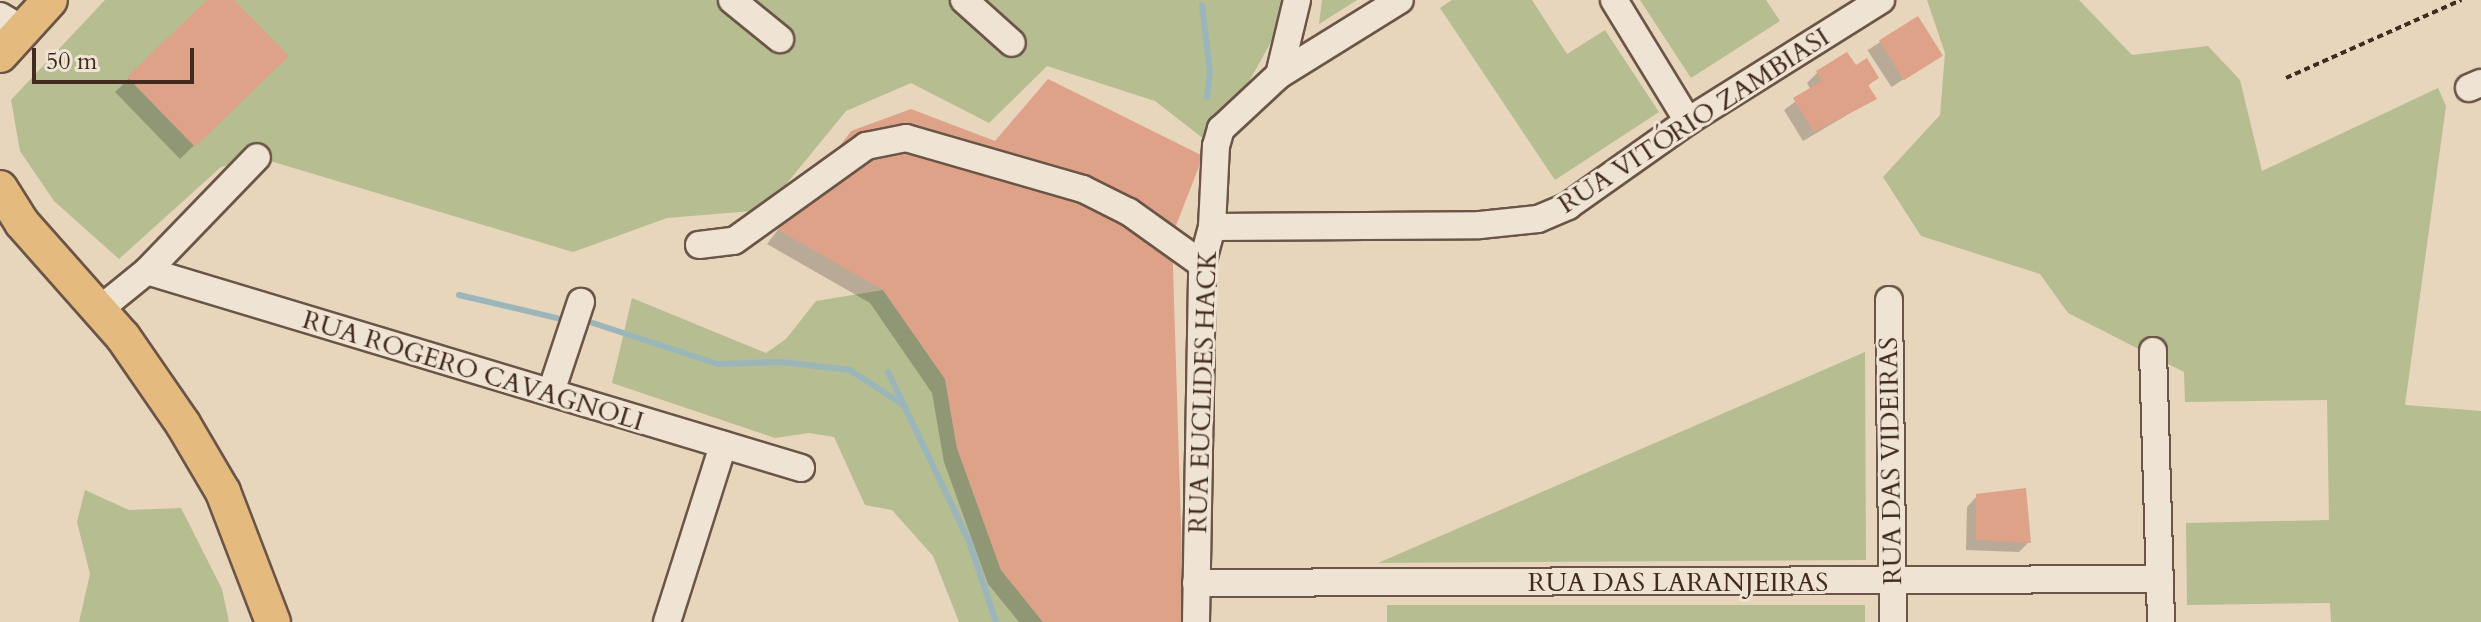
<!DOCTYPE html>
<meta charset="utf-8">
<style>
body{margin:0}
#map{position:relative;width:2481px;height:622px;overflow:hidden;background:#e7d5bc;font-family:Cardo,serif}
div>[style]{position:absolute}
.green>*{inset:0;background:#b5bd91;transform-origin:0 0}
.shadow>*{inset:0;background:#0003;transform-origin:0 0}
.stream>*{height:6px;margin:-3px;padding:0 3px;transform-origin:3px;border-radius:3px;background:#9bb6bb}
.building>*{inset:0;background:#dea288;transform-origin:0 0}
.path>*{height:4px;margin-top:-2px;transform-origin:0;background:repeating-linear-gradient(90deg,#422a20 0 6px,transparent 0 10px)}
.roads{filter:drop-shadow(2px 0 #6b5547) drop-shadow(-2px 0 #6b5547) drop-shadow(0 2px #6b5547) drop-shadow(0 -2px #6b5547)}
.minor>*{height:26px;margin:-13px;padding:0 13px;transform-origin:13px;border-radius:13px;background:#efe4d3}
.major>*{height:34px;margin:-17px;padding:0 17px;transform-origin:17px;border-radius:17px;background:#e4ba7e}
span{translate:-50% -50%;white-space:nowrap;text-align:center;line-height:1.15;-webkit-text-stroke:6px #efe4d3;paint-order:stroke}
.street-label{font-size:26px;color:#422a20}
.scale{position:absolute;left:32px;top:48px;width:162px;height:36px;box-sizing:border-box;border:4px solid #422a20;border-top:0;padding-left:10px;font-size:24px;line-height:28px;white-space:nowrap;color:#422a20;-webkit-text-stroke:6px #efe4d3;paint-order:stroke}
</style>
<div id="map">
<div class="green">
<i style="clip-path:polygon(105px 0,1290px 0,1290px 8px,1213px 146px,1155px 101px,1047px 66px,989px 123px,911px 83px,846px 111px,765px 210px,667px 218px,573px 252px,257px 157px,221px 167px,119px 259px,54px 201px,20px 151px,11px 100px)"></i>
<i style="clip-path:polygon(1322px 0,1357px 0,1319px 24px)"></i>
<i style="clip-path:polygon(1452px 0,1532px 0,1567px 54px,1605px 30px,1659px 112px,1555px 180px,1440px 8px)"></i>
<i style="clip-path:polygon(1640px 0,1766px 0,1780px 21px,1691px 78px)"></i>
<i style="clip-path:polygon(1927px 0,2079px 0,2132px 55px,2208px 46px,2240px 80px,2262px 171px,2438px 88px,2446px 106px,2405px 405px,2481px 411px,2481px 622px,2331px 622px,2330px 603px,2187px 605px,2186px 523px,2329px 520px,2327px 400px,2185px 402px,2184px 372px,2068px 313px,2040px 274px,1921px 236px,1883px 177px,1940px 115px,1945px 53px)"></i>
<i style="clip-path:polygon(883px 290px,945px 379px,957px 448px,1001px 570px,1043px 622px,959px 622px,933px 556px,892px 510px,865px 505px,834px 437px,809px 433px,775px 438px,612px 383px,632px 298px,766px 353px,786px 339px,816px 301px)"></i>
<i style="clip-path:polygon(1865px 352px,1866px 560px,1378px 563px)"></i>
<i style="clip-path:polygon(85px 490px,129px 510px,181px 508px,222px 589px,229px 622px,79px 622px,90px 574px,77px 522px)"></i>
<i style="left:1387px;top:605px;width:478px;height:17px"></i>
</div>
<div class="shadow">
<i style="clip-path:polygon(210px 0,231px 0,286px 56px,180px 159px,115px 92px)"></i>
<i style="left:1917px;top:18px;width:44px;height:59px;rotate:57deg"></i>
<i style="clip-path:polygon(1855px 68px,1877px 77px,1867px 87px,1874px 99px,1803px 141px,1784px 110px,1811px 90px,1807px 83px,1817px 73px)"></i>
<i style="clip-path:polygon(852px 133px,1170px 236px,1182px 622px,1019px 622px,988px 584px,944px 462px,932px 393px,870px 303px,767px 244px)"></i>
<i style="clip-path:polygon(1977px 496px,2029px 542px,2019px 552px,1966px 550px,1967px 507px)"></i>
</div>
<div class="stream">
<i style="left:1202px;top:5px;width:67px;rotate:83.2deg"></i>
<i style="left:1210px;top:72px;width:25px;rotate:97deg"></i>
<i style="left:459px;top:295px;width:101px;rotate:13.2deg"></i>
<i style="left:593px;top:323px;width:132px;rotate:18.2deg"></i>
<i style="left:718px;top:364px;width:64px;rotate:-1.8deg"></i>
<i style="left:782px;top:362px;width:68px;rotate:6.7deg"></i>
<i style="left:850px;top:370px;width:66px;rotate:33.2deg"></i>
<i style="left:888px;top:372px;width:187px;rotate:64.4deg"></i>
<i style="left:969px;top:541px;width:85px;rotate:71.6deg"></i>
</div>
<div class="building">
<i style="clip-path:polygon(207px 0,234px 0,289px 56px,195px 147px,127px 77px)"></i>
<i style="left:1918px;top:16px;width:47px;height:46px;rotate:58deg"></i>
<i style="clip-path:polygon(1847px 52px,1856px 65px,1867px 58px,1879px 78px,1868px 85px,1877px 99px,1814px 132px,1793px 98px,1822px 81px,1816px 71px)"></i>
<i style="clip-path:polygon(1048px 79px,1203px 156px,1172px 236px,1184px 622px,1043px 622px,1001px 570px,957px 448px,945px 379px,883px 290px,778px 230px,851px 131px,911px 109px,995px 141px)"></i>
<i style="clip-path:polygon(2026px 488px,2031px 543px,1976px 540px,1976px 494px)"></i>
</div>
<div class="path">
<i style="left:2286px;top:78px;width:192px;rotate:-24deg"></i>
</div>
<div class="roads">
<div class="minor">
<i style="left:732px;top:0;width:62px;rotate:39.1deg"></i>
<i style="left:964px;top:0;width:64px;rotate:41.9deg"></i>
<i style="left:1614px;top:0;width:142px;rotate:58.6deg"></i>
<i style="left:0;top:16px;width:27px;rotate:31deg"></i>
<i style="left:1279px;top:75px;width:142px;rotate:-31.8deg"></i>
<i style="left:2469px;top:88px;width:13px;rotate:-23deg"></i>
<i style="left:1212px;top:227px;width:268px;rotate:-0.4deg"></i>
<i style="left:1480px;top:225px;width:58px;rotate:-5.9deg"></i>
<i style="left:1538px;top:219px;width:33px;rotate:-23deg"></i>
<i style="left:1568px;top:206px;width:147px;rotate:-35.3deg"></i>
<i style="left:1688px;top:121px;width:228px;rotate:-32.1deg"></i>
<i style="left:699px;top:245px;width:35px;rotate:-7deg"></i>
<i style="left:734px;top:241px;width:163px;rotate:-35.7deg"></i>
<i style="left:866px;top:146px;width:41px;rotate:-11.3deg"></i>
<i style="left:906px;top:138px;width:184px;rotate:16.1deg"></i>
<i style="left:1083px;top:189px;width:51px;rotate:26.6deg"></i>
<i style="left:1129px;top:212px;width:90px;rotate:35.5deg"></i>
<i style="left:147px;top:271px;width:683px;rotate:16.76deg"></i>
<i style="left:1889px;top:300px;width:322px;rotate:89.3deg"></i>
<i style="left:100px;top:309px;width:60px;rotate:-39deg"></i>
<i style="left:147px;top:271px;width:158px;rotate:-46deg"></i>
<i style="left:2153px;top:351px;width:271px;rotate:88.3deg"></i>
<i style="left:551px;top:392px;width:95px;rotate:-71.6deg"></i>
<i style="left:1196px;top:583px;width:964px;rotate:-0.24deg"></i>
<i style="left:667px;top:622px;width:186px;rotate:-72.4deg"></i>
<i style="left:1196px;top:622px;width:358px;rotate:-89deg"></i>
<i style="left:1202px;top:264px;width:38px;rotate:-75deg"></i>
<i style="left:1212px;top:227px;width:81px;rotate:-87.2deg"></i>
<i style="left:1216px;top:146px;width:18px;rotate:-74deg"></i>
<i style="left:1221px;top:129px;width:79px;rotate:-43deg"></i>
<i style="left:1279px;top:75px;width:77px;rotate:-76.5deg"></i>
</div>
<div class="major">
<i style="left:0;top:55px;width:74px;rotate:-47.7deg"></i>
<i style="left:0;top:188px;width:41px;rotate:57.8deg"></i>
<i style="left:22px;top:223px;width:152px;rotate:48.5deg"></i>
<i style="left:123px;top:337px;width:106px;rotate:55.4deg"></i>
<i style="left:183px;top:424px;width:79px;rotate:59.5deg"></i>
<i style="left:223px;top:492px;width:139px;rotate:69deg"></i>
</div>
</div>
<div class="street-label">
<span style="left:1694px;top:121px;rotate:-33deg">RUA VITÓRIO ZAMBIASI</span>
<span style="left:473px;top:371px;rotate:17deg">RUA ROGERO CAVAGNOLI</span>
<span style="left:1203px;top:392px;rotate:-88deg">RUA EUCLIDES HACK</span>
<span style="left:1891px;top:461px;rotate:-91deg">RUA DAS VIDEIRAS</span>
<span style="left:1678px;top:583px">RUA DAS LARANJEIRAS</span>
</div>
<div class="scale">50 m</div>
</div>
